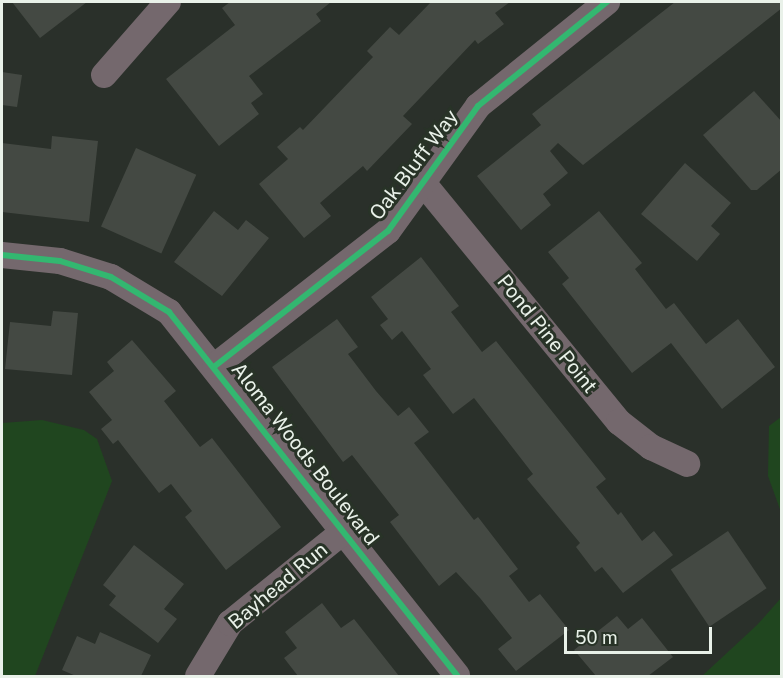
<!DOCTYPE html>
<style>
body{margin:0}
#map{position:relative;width:783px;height:678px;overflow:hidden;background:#2a302a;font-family:"Public Sans",sans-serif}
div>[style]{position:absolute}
.green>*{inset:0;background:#20461f}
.building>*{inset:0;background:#444943;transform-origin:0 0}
.minor>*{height:26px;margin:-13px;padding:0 13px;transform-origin:13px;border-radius:13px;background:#74686d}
.cycleway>*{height:6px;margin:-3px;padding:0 3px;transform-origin:3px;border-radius:3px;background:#33b770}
span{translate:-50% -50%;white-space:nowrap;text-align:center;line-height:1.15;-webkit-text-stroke:6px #283327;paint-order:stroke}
.street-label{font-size:20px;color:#e9f1e9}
.frame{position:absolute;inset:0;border:3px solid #e9f1e9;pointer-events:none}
.scale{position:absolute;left:564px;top:627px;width:148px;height:27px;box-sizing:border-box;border:3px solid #e9f1e9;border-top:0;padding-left:8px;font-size:18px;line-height:21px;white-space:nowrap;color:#e9f1e9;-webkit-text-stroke:4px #283327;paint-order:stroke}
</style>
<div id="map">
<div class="green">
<i style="clip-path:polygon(781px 417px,781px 512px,768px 476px,769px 426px)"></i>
<i style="clip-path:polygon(42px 420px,84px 430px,97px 439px,112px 481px,35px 676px,2px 676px,2px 423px)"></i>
<i style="clip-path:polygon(781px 598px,781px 676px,702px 676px,757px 625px)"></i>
</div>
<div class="building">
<i style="clip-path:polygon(12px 2px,87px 2px,40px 38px)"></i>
<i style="clip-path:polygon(230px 2px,331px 2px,316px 14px,321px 21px,249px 76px,263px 94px,251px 103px,259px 114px,219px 146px,166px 79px,235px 25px,222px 8px)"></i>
<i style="clip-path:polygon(431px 2px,510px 2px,495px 13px,504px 24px,478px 44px,475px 40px,403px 116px,412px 124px,367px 171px,363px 166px,320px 203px,331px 216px,304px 238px,259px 184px,288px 159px,277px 147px,300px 127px,303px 130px,373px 57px,367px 51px,390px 27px,399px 35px)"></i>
<i style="clip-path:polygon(675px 2px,782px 2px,782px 8px,583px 165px,558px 143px,550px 151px,568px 173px,543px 194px,551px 205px,521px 230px,477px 176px,541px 125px,532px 114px)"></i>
<i style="clip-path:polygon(2px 72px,22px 75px,17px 107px,2px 105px)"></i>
<i style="clip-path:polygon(754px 91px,782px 122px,782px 169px,757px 190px,751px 190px,703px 135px)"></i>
<i style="clip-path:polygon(52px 136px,98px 141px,89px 222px,2px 212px,2px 143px,51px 149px)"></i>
<i style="left:136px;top:148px;width:66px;height:86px;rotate:24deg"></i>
<i style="clip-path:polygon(685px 163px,731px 203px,711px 226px,720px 234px,697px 261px,641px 214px)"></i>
<i style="clip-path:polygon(214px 211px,238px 230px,246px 220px,269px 238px,222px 296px,174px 262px)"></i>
<i style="clip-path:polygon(599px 211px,642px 263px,635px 269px,666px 309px,674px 303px,706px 344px,738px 319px,775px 367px,722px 409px,671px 343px,632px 373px,562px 284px,569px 278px,548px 252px)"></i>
<i style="clip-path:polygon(421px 257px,459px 306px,451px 312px,482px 352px,496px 341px,606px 479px,596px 487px,618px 515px,621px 512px,642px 541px,654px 531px,673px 555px,623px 593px,602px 567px,595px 572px,576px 547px,580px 543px,527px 479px,533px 474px,474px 398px,453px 414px,423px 375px,431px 369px,402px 331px,392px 340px,380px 325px,388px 319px,371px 297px)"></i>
<i style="clip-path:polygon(53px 311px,78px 313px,72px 375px,5px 369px,10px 322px,51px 326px)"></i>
<i style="clip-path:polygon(337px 319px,358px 347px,348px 354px,376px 391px,398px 416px,409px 407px,429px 432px,414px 443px,474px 520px,478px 517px,518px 569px,509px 576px,529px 602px,540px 594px,569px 630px,516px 671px,498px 649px,512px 638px,480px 598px,456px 572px,439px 586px,390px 522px,399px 515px,352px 455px,343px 462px,272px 367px)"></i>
<i style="clip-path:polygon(132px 340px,176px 391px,164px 401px,200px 447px,212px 438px,281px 527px,226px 570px,185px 517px,192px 511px,171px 484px,159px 493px,118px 440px,113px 444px,101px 429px,112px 420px,89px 392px,114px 371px,107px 362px)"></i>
<i style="left:728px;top:531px;width:69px;height:69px;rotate:56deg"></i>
<i style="clip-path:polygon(134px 545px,184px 584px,164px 609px,177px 619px,158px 643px,109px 605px,116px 596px,103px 585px)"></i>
<i style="clip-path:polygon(322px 603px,341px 628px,354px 619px,399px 676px,298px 676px,284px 658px,297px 648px,285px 632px)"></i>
<i style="clip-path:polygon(617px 616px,628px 629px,642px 618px,673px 657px,648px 676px,596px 676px,574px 650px)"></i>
<i style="clip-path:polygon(100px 632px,151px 655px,141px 676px,76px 676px,62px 670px,77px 636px,95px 644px)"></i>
</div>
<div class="minor">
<i style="left:104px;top:75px;width:97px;rotate:-48.8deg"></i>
<i style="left:424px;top:184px;width:308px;rotate:50.7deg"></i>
<i style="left:619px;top:422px;width:41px;rotate:38deg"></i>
<i style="left:651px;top:447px;width:40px;rotate:25deg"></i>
<i style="left:2px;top:255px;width:58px;rotate:5.9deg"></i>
<i style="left:60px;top:261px;width:53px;rotate:17.4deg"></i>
<i style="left:111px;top:277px;width:68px;rotate:31.1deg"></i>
<i style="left:169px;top:312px;width:464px;rotate:51.6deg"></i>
<i style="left:215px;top:366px;width:219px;rotate:-38deg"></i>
<i style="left:388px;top:231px;width:154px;rotate:-54.2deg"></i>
<i style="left:478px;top:106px;width:166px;rotate:-38.9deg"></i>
<i style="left:198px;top:676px;width:62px;rotate:-58.9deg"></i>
<i style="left:230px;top:623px;width:146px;rotate:-38.9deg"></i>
</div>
<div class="cycleway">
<i style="left:2px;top:255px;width:58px;rotate:5.9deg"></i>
<i style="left:60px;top:261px;width:53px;rotate:17.4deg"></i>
<i style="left:111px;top:277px;width:68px;rotate:31.1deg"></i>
<i style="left:169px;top:312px;width:464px;rotate:51.6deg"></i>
<i style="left:215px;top:366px;width:219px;rotate:-38deg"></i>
<i style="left:388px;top:231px;width:154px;rotate:-54.2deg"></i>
<i style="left:478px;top:106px;width:166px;rotate:-38.9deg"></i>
</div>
<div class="street-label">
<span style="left:414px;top:165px;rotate:-53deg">Oak Bluff Way</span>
<span style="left:547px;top:334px;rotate:51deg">Pond Pine Point</span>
<span style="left:305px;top:454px;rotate:52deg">Aloma Woods Boulevard</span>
<span style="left:278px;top:586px;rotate:-40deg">Bayhead Run</span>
</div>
<div class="frame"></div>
<div class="scale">50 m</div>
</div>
